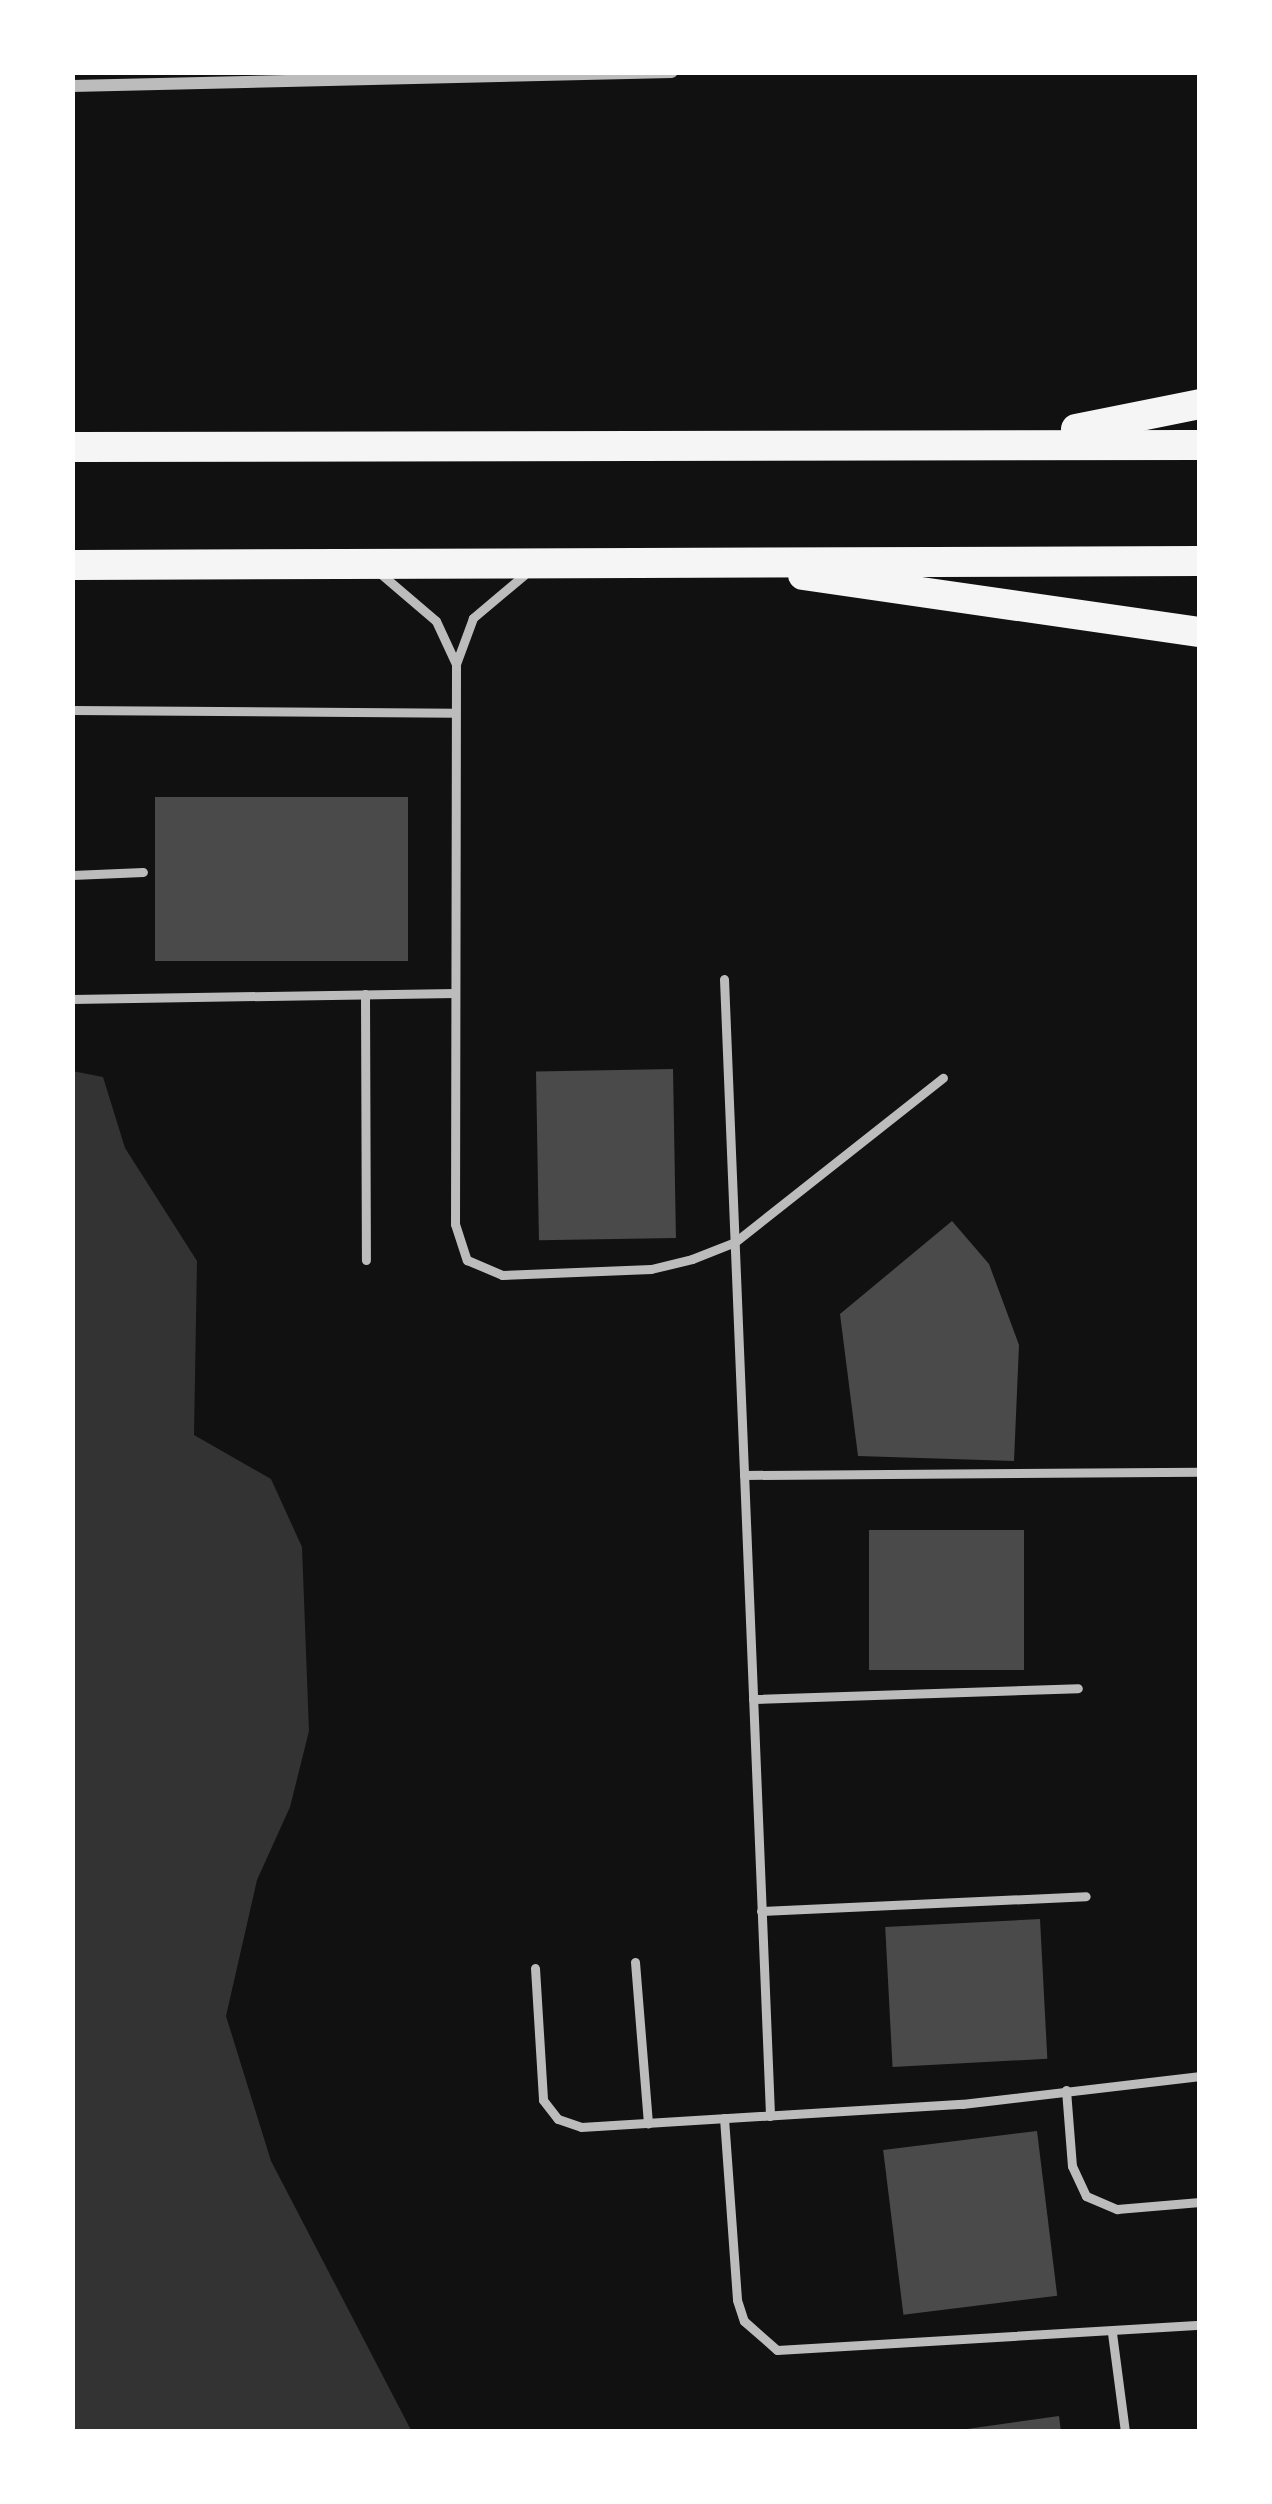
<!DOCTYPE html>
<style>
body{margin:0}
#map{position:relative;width:1272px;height:2504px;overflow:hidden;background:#111;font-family:Rubik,sans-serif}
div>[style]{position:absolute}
.water>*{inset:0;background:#333}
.building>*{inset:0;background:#4a4a4a;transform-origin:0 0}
.service>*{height:9px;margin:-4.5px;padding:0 4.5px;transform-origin:4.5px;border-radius:4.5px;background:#bcbcbc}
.minor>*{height:12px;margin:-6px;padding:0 6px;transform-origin:6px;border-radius:6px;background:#bcbcbc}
.primary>*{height:30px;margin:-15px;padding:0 15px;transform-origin:15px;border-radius:15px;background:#f5f5f5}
span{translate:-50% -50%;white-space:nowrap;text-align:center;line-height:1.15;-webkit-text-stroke:9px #fff;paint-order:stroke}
.frame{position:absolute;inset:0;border:75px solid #fff;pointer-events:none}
</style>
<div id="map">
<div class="water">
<i style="clip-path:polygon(72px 1071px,103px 1077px,125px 1148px,197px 1261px,194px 1435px,271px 1479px,302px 1547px,309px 1731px,290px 1807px,257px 1880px,226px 2016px,271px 2161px,412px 2432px,72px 2432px)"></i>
</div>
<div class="building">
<i style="left:155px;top:797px;width:253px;height:164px"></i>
<i style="left:673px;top:1069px;width:169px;height:137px;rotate:89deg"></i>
<i style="clip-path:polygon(952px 1221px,989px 1264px,1019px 1345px,1014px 1461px,858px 1456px,840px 1314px)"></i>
<i style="left:869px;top:1530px;width:155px;height:140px"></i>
<i style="left:1040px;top:1919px;width:140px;height:155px;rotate:87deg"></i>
<i style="left:1037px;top:2131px;width:166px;height:155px;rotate:83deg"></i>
<i style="clip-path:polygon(1059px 2416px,1061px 2432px,967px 2432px,967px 2429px)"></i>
</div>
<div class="service">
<i style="left:381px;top:574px;width:72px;rotate:40.5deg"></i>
<i style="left:436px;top:621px;width:47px;rotate:65.1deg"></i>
<i style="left:524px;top:575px;width:67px;rotate:139.9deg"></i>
<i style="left:473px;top:618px;width:49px;rotate:110.3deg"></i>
<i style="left:456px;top:664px;width:560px;rotate:90.1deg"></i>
<i style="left:455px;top:1224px;width:38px;rotate:72deg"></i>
<i style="left:467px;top:1260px;width:38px;rotate:23deg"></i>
<i style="left:502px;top:1275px;width:149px;rotate:-2.3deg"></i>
<i style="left:651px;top:1269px;width:42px;rotate:-13.7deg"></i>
<i style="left:692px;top:1259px;width:46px;rotate:-21.6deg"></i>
<i style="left:735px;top:1242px;width:265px;rotate:-38.3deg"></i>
<i style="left:72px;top:710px;width:383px;rotate:0.4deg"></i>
<i style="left:72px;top:875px;width:71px;rotate:-2.4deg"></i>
<i style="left:724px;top:979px;width:1138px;rotate:87.68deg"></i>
<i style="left:365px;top:994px;width:266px;rotate:89.8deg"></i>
<i style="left:72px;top:999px;width:383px;rotate:-0.9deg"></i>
<i style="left:744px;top:1475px;width:456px;rotate:-0.4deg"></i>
<i style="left:753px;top:1699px;width:325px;rotate:-1.9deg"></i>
<i style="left:761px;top:1911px;width:325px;rotate:-2.6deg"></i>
<i style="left:635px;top:1962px;width:162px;rotate:85.4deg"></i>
<i style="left:535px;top:1968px;width:132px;rotate:86.5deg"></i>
<i style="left:543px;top:2100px;width:24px;rotate:52deg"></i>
<i style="left:558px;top:2119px;width:24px;rotate:19deg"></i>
<i style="left:581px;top:2127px;width:382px;rotate:-3.5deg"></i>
<i style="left:962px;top:2104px;width:240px;rotate:-6.7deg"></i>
<i style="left:1066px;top:2090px;width:76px;rotate:85.5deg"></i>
<i style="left:1072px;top:2166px;width:33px;rotate:65deg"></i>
<i style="left:1086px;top:2196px;width:34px;rotate:23deg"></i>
<i style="left:1117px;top:2209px;width:83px;rotate:-4.8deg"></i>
<i style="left:724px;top:2118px;width:182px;rotate:85.9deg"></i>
<i style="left:737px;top:2300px;width:22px;rotate:72deg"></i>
<i style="left:744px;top:2321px;width:44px;rotate:41.3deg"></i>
<i style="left:777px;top:2350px;width:424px;rotate:-3.4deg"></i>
<i style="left:1112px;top:2333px;width:100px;rotate:82.5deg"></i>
</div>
<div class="minor">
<i style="left:72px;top:86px;width:600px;rotate:-1.34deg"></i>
</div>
<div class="primary">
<i style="left:1076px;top:429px;width:126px;rotate:-11.4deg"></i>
<i style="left:72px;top:447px;width:1128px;rotate:-0.1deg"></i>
<i style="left:72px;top:565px;width:1128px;rotate:-0.2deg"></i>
<i style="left:803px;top:575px;width:401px;rotate:8.2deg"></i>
</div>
<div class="frame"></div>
</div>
